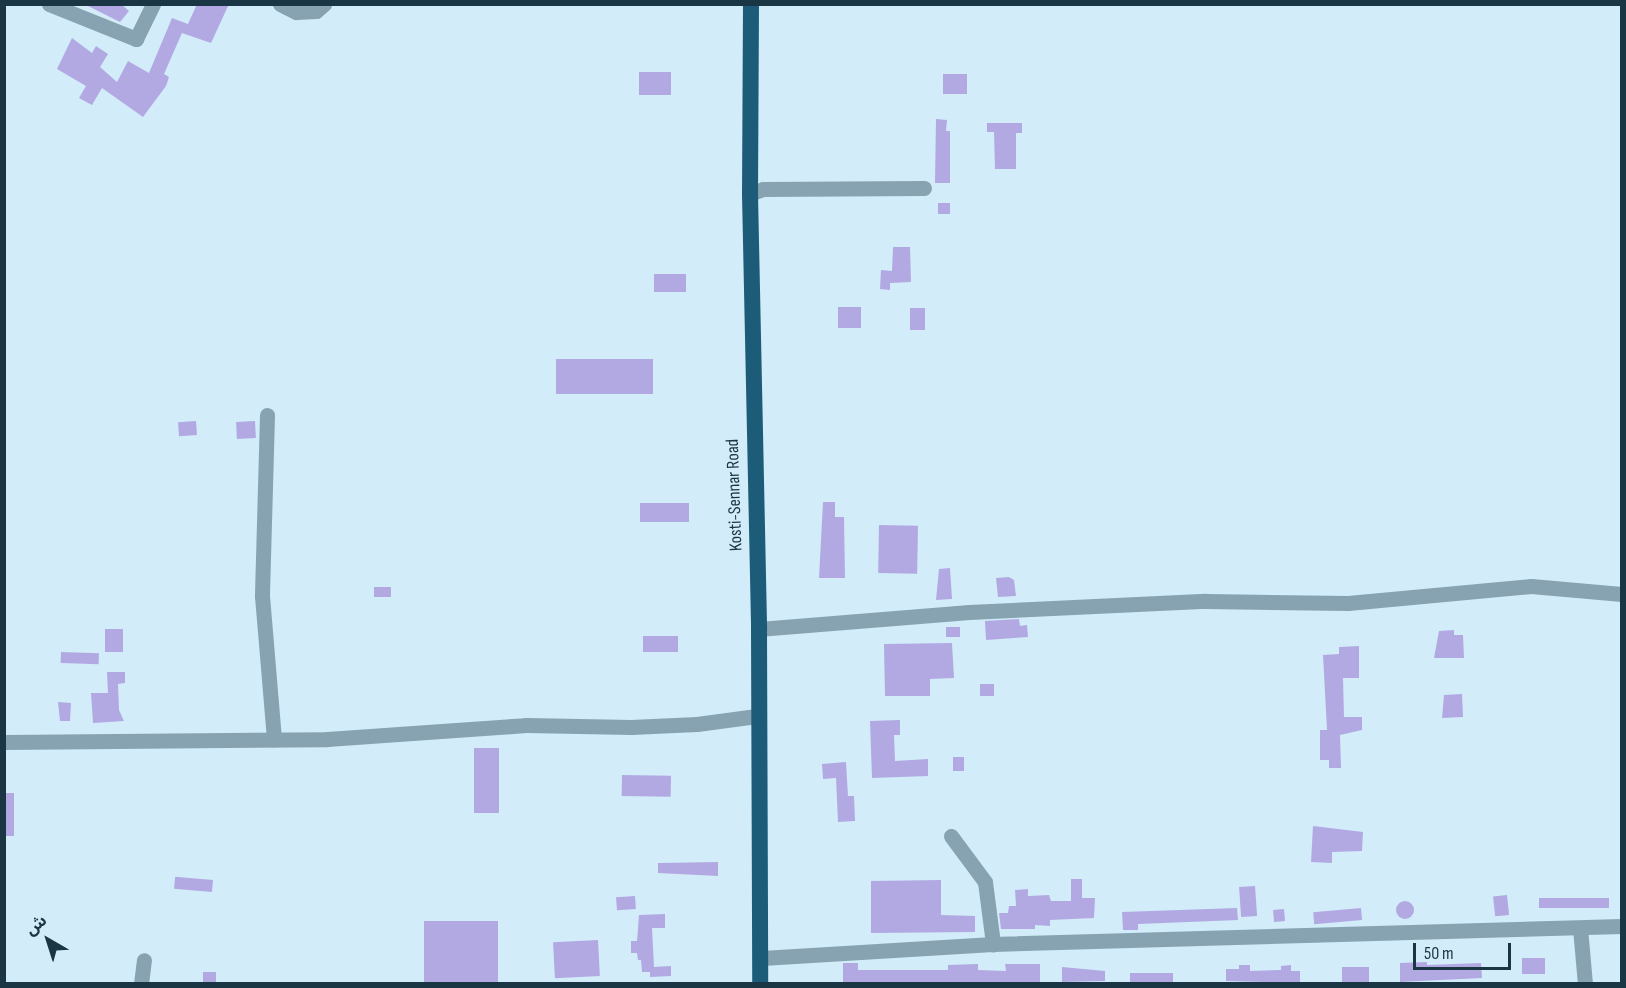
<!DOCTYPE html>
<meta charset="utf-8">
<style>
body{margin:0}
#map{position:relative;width:1626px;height:988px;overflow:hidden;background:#d2ecf9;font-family:"Sofia Sans Condensed","Noto Sans Arabic",sans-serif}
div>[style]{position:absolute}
.building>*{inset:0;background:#b2a9e3;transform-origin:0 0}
.round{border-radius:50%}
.minor>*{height:15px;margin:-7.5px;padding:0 7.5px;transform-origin:7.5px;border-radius:7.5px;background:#87a2b0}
.trunk>*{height:16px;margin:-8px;padding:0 8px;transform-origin:8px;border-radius:8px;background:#1c5c78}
span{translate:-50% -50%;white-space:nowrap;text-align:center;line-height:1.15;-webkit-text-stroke:4.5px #d2ecf9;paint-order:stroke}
.street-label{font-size:18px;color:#1a3543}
.frame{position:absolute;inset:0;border:6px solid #1a3543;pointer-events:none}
.north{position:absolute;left:18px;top:910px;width:60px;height:60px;-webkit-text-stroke:4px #d2ecf9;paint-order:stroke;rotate:321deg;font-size:16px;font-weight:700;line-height:24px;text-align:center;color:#1a3543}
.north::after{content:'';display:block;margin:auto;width:21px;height:27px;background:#1a3543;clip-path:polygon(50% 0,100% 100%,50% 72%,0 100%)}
.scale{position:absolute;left:1413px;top:943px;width:98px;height:27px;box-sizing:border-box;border:3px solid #1a3543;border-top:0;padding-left:8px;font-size:18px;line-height:21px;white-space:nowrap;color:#1a3543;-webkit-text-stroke:4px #d2ecf9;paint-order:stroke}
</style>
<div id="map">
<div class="building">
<i style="clip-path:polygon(84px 4px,121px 4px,129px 11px,120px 22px)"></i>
<i style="clip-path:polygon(197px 4px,229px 4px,211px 43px,182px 33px,164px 74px,169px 77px,166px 86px,143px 117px,102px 88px,92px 105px,79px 98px,86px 86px,57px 69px,72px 38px,92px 53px,96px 46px,108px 54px,100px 67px,117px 82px,128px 61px,149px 73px,172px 18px,188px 24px)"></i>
<i style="left:639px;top:72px;width:32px;height:23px"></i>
<i style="left:943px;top:74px;width:24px;height:20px"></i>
<i style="clip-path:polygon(936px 119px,947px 120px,946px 131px,950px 131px,950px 183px,935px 183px)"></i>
<i style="clip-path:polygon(987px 123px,1022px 123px,1022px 133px,1016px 133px,1016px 169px,995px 169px,994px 132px,987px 132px)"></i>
<i style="left:938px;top:203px;width:12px;height:11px"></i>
<i style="clip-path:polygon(893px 247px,910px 247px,911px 282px,890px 283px,890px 290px,880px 289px,881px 270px,892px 271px)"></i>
<i style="left:686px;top:274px;width:18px;height:32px;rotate:90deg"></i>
<i style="left:838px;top:307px;width:23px;height:21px"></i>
<i style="left:910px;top:308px;width:15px;height:22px"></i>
<i style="left:556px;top:359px;width:97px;height:35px"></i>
<i style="left:196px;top:421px;width:14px;height:18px;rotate:86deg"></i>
<i style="left:255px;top:421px;width:17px;height:19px;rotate:87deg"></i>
<i style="clip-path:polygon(823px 502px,835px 502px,835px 517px,844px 517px,845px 578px,819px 578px)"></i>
<i style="left:689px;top:503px;width:19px;height:49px;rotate:90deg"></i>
<i style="left:879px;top:525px;width:39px;height:48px;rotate:1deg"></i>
<i style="clip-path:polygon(950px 568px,952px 599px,936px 600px,939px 569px)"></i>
<i style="clip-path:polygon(1009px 577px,1014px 580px,1016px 596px,998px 597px,996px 578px)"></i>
<i style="left:391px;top:587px;width:10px;height:17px;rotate:90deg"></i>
<i style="clip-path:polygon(1019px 619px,1020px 626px,1027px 625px,1028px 637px,986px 640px,985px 621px)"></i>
<i style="left:960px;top:627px;width:10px;height:14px;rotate:90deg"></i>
<i style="left:123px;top:629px;width:23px;height:18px;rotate:90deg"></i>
<i style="clip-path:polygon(1454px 630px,1454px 635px,1463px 635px,1464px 658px,1434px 658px,1439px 631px)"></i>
<i style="left:678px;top:636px;width:16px;height:35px;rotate:90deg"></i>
<i style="clip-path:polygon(952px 643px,954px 678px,930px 679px,930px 696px,885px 696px,884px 644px)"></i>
<i style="clip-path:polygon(1359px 646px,1359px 678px,1343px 678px,1344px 717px,1362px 717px,1362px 730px,1340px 735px,1341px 768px,1329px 768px,1329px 760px,1320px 760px,1320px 730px,1327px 730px,1323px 655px,1339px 654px,1339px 647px)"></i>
<i style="left:61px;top:652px;width:38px;height:11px;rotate:2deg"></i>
<i style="clip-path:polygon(107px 672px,125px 672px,125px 683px,118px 684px,119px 710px,124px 721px,93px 723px,91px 693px,108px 693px)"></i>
<i style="left:994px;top:684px;width:12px;height:14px;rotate:90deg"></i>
<i style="clip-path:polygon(1462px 694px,1463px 717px,1442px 718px,1444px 695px)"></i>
<i style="clip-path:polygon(58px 702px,71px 703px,70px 721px,60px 721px)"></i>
<i style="clip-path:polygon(900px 720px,900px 735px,894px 735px,895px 761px,928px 759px,928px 776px,872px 778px,870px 721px)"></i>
<i style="left:474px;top:748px;width:25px;height:65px"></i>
<i style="left:953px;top:757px;width:11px;height:14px"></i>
<i style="clip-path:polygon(846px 762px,848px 796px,854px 796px,855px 821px,838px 822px,836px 778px,823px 779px,822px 764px)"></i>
<i style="left:622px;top:775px;width:49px;height:21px;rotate:1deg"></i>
<i style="left:4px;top:793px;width:10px;height:43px"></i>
<i style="clip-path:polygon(1313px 826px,1363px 832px,1362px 851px,1332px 852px,1332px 863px,1311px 862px)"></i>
<i style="clip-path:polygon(718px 862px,718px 876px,658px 873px,658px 863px)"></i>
<i style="clip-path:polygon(1071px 879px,1082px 879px,1082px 898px,1095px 898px,1094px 918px,1050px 920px,1050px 926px,1035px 925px,1035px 929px,1001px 929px,999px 913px,1008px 913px,1009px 906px,1016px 906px,1015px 890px,1028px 889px,1028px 896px,1049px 895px,1051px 901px,1071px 901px)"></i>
<i style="left:213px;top:880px;width:12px;height:38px;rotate:95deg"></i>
<i style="clip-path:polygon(941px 880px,941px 915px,975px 916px,975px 932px,871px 933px,871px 881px)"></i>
<i style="left:1255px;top:886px;width:30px;height:16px;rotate:86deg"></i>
<i style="left:1507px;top:895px;width:20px;height:14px;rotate:84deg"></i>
<i style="left:635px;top:896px;width:13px;height:19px;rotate:86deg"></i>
<i style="left:1609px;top:898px;width:10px;height:70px;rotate:90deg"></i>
<i class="round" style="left:1396px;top:901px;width:18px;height:18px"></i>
<i style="clip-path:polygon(1237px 908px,1238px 920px,1138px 924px,1138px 930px,1123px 930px,1122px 912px)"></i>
<i style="left:1361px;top:908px;width:12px;height:48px;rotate:85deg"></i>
<i style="left:1284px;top:909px;width:12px;height:11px;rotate:85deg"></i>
<i style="clip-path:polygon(665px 914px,665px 928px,652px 928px,654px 967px,671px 966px,671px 976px,650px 977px,650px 972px,642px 972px,641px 960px,638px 960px,637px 953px,631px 953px,631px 941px,637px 941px,639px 915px)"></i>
<i style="left:424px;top:921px;width:74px;height:63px"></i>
<i style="left:598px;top:940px;width:36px;height:45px;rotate:87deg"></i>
<i style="left:1522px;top:958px;width:23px;height:16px"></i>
<i style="clip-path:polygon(1427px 962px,1427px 965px,1481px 963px,1482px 978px,1400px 982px,1400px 963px)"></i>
<i style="clip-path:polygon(843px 963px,858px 963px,858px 970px,948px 970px,948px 965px,978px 964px,978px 970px,1006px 971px,1005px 964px,1040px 964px,1040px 983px,843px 984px)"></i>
<i style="clip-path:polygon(1239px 965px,1250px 965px,1250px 971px,1281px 970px,1281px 966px,1291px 965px,1291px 971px,1300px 971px,1300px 983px,1226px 981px,1226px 969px,1239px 969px)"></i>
<i style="clip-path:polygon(1062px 967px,1105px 971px,1105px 981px,1062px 982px)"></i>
<i style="left:1369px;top:967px;width:17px;height:27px;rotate:90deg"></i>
<i style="left:203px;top:972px;width:13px;height:12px"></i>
<i style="left:1130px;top:973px;width:43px;height:10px"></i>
</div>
<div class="minor">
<i style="left:49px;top:4px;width:94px;rotate:21.9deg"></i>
<i style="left:136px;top:39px;width:39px;rotate:-64deg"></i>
<i style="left:280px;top:4px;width:18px;rotate:27deg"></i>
<i style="left:296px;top:12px;width:20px;rotate:-3deg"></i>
<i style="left:316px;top:11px;width:11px;rotate:-41deg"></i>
<i style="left:750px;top:194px;width:14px;rotate:-21deg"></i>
<i style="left:763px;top:189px;width:161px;rotate:-0.4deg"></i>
<i style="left:267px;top:415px;width:181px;rotate:91.6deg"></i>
<i style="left:262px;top:596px;width:144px;rotate:85.2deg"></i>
<i style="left:759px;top:629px;width:211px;rotate:-4.6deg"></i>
<i style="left:969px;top:612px;width:237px;rotate:-2.7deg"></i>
<i style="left:1206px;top:601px;width:142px;rotate:0.8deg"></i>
<i style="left:1348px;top:603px;width:184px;rotate:-5.3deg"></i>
<i style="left:1531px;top:586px;width:91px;rotate:5deg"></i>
<i style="left:4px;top:742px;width:323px;rotate:-0.5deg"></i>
<i style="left:327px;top:739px;width:199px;rotate:-4deg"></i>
<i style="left:526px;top:725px;width:105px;rotate:1.1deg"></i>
<i style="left:631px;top:727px;width:66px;rotate:-2.6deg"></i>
<i style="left:697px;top:724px;width:60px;rotate:-7.7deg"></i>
<i style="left:951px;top:836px;width:57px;rotate:53.5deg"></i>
<i style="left:985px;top:882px;width:63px;rotate:82.6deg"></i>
<i style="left:1580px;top:928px;width:56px;rotate:84.9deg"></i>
<i style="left:762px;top:958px;width:231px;rotate:-3.5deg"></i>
<i style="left:993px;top:944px;width:629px;rotate:-1.64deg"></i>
<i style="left:141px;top:984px;width:24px;rotate:-83deg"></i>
</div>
<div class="trunk">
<i style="left:751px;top:4px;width:190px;rotate:90.3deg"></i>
<i style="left:750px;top:194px;width:435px;rotate:88.8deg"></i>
<i style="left:759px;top:629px;width:355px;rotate:89.8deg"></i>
</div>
<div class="street-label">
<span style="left:735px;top:495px;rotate:-92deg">Kosti-Sennar Road</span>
</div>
<div class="frame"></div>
<div class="north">ش</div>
<div class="scale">50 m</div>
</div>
